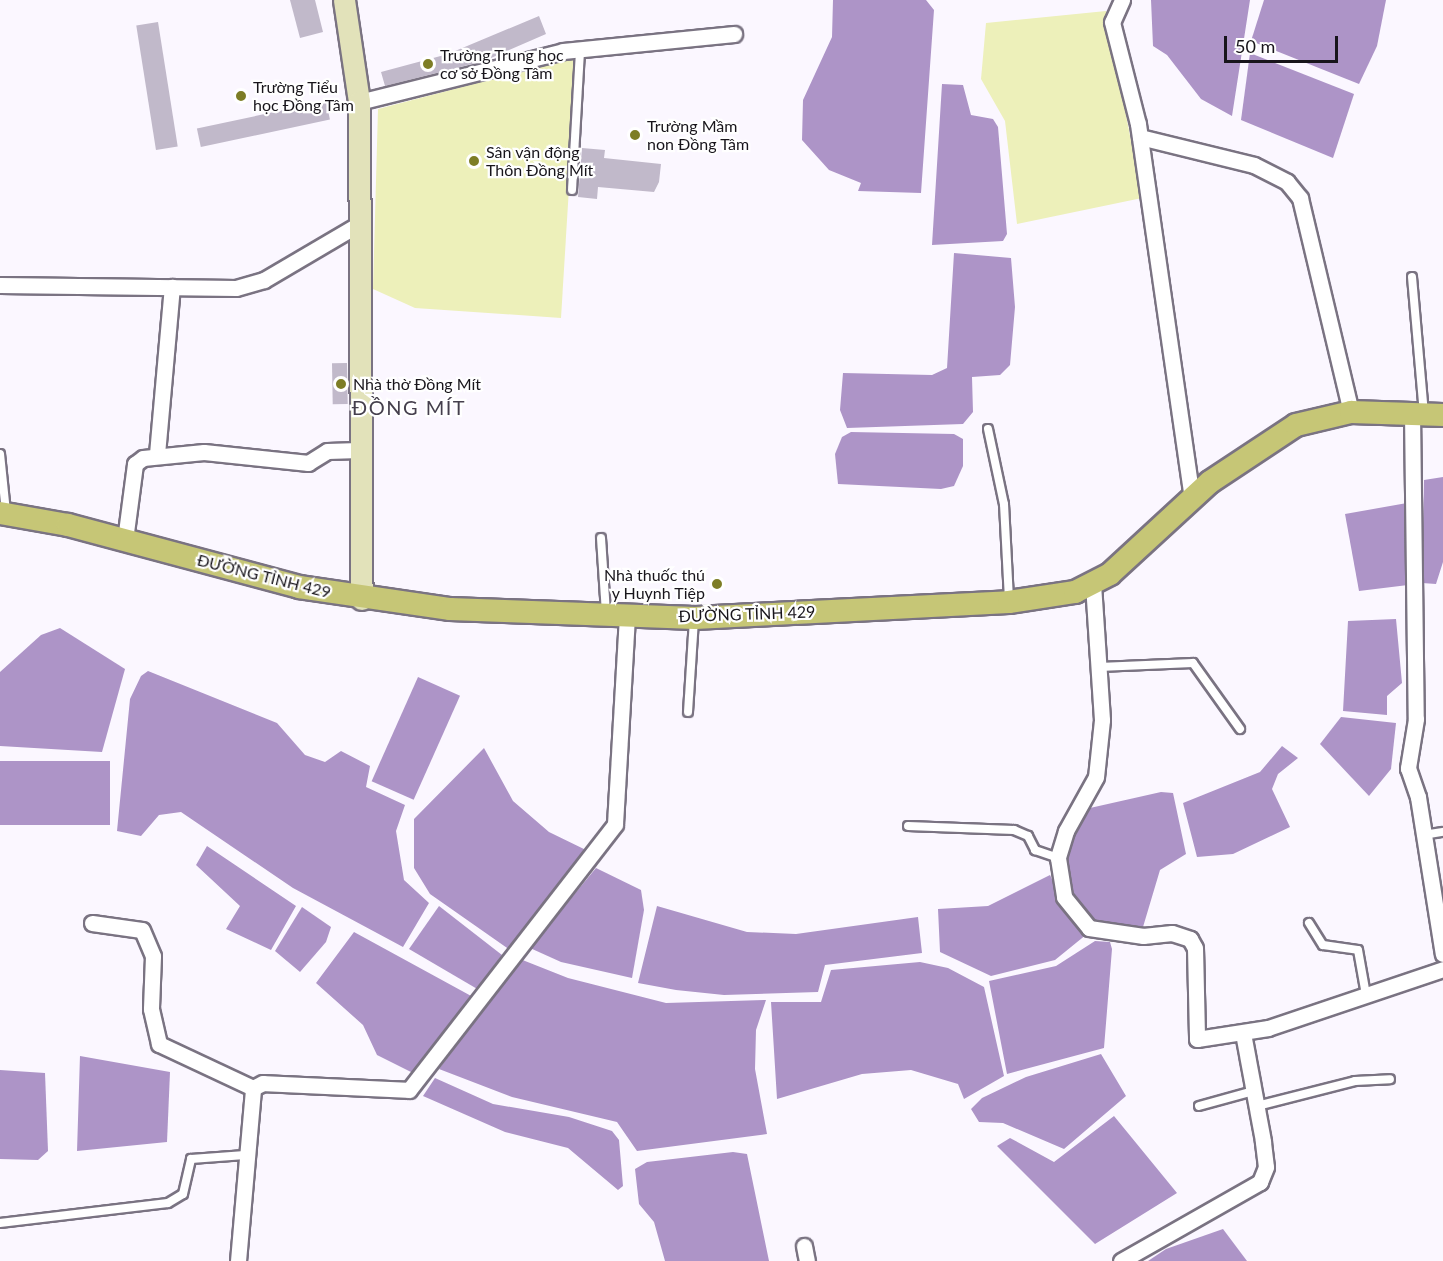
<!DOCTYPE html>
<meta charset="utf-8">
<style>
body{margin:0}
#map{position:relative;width:1443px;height:1261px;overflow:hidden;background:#fbf7ff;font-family:Lato,sans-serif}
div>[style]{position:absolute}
.green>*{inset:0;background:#edf0ba}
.water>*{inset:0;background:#ad94c7;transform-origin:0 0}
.building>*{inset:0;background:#c1b9ca;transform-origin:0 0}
.roads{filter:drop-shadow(2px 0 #7a7382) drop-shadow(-2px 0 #7a7382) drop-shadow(0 2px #7a7382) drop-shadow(0 -2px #7a7382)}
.lane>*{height:8px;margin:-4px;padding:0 4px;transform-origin:4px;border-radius:4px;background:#fff}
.street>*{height:15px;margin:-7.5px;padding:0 7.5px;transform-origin:7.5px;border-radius:7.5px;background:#fff}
.secondary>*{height:21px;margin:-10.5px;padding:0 10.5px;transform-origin:10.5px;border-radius:10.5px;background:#e2e2ba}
.primary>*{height:22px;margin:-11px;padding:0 11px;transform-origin:11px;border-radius:11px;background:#c6c676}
.dots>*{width:16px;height:16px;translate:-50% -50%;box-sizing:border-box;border:3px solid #fff;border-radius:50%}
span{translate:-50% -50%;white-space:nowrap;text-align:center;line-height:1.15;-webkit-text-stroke:4.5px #fff;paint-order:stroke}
.poi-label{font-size:16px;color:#18151b}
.left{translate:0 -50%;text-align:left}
.right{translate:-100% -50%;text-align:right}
.street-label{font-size:16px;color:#18151b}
.quarter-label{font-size:20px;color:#453f4d;letter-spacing:1.5px}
.scale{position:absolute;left:1224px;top:36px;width:114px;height:27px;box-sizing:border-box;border:3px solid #18151b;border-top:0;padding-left:8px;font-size:18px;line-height:21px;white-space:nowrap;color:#18151b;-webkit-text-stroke:4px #fff;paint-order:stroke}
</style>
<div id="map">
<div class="green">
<i style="clip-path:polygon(1106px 11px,1142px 198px,1017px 224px,1005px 121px,981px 79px,986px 23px)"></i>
<i style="clip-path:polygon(577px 57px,561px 318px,415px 308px,373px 289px,378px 109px)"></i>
</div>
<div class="water">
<i style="clip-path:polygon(833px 0,926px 0,934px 10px,921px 193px,858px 191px,861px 183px,829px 170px,802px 140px,803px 100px,832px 37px)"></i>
<i style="clip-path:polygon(1151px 0,1250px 0,1232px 116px,1201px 99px,1167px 55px,1153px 46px)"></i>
<i style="clip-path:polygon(1264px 0,1386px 0,1377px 46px,1359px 84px,1251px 41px)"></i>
<i style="clip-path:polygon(1250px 53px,1354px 94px,1333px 158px,1241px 120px)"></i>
<i style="clip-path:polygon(942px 84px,963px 85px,971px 115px,993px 119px,998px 127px,1007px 234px,1003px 241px,932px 245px)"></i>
<i style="clip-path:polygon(954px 253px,1011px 258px,1015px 307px,1010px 365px,1000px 375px,972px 377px,973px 412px,963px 424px,847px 428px,840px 410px,843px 373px,932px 375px,947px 368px)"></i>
<i style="clip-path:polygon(851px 432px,954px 434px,963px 439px,963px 466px,954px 486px,941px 489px,838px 484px,835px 454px,842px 437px)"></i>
<i style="clip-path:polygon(1443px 460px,1443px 562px,1436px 584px,1422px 583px,1424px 480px,1443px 477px)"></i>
<i style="clip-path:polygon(1407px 503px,1408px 585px,1359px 591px,1345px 514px)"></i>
<i style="clip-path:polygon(1396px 619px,1402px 683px,1387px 696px,1387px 715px,1343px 711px,1348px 621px)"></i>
<i style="clip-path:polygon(60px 628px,125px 669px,102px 752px,0 746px,0 672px,41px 635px)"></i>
<i style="clip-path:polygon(148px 671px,277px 723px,305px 755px,325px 762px,341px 751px,370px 766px,366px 787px,405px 805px,396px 831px,404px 880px,429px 903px,403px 947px,293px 888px,181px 812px,159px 815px,141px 836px,117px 831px,130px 699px,141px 676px)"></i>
<i style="left:418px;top:677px;width:46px;height:114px;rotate:24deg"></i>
<i style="clip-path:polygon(1341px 717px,1396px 723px,1391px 769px,1369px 796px,1320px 744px)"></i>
<i style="clip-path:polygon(1282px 746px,1298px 758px,1278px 774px,1272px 789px,1290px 827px,1233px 854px,1197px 857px,1183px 803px,1260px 772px)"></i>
<i style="clip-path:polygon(484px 748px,513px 801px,549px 832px,588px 851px,510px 950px,430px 894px,414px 868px,414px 819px)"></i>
<i style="left:0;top:761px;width:110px;height:64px"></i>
<i style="clip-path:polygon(1161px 792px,1173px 793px,1186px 854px,1160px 870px,1143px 927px,1092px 922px,1074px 896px,1066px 852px,1090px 808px)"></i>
<i style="clip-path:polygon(207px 846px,296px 906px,271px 950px,226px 929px,240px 906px,196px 865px)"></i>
<i style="clip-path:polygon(596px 868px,641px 890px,644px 910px,632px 978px,561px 962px,530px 948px)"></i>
<i style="clip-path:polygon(1050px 875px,1073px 922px,1087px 934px,1055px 960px,991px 976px,940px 952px,938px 909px,988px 906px)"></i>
<i style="clip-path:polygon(439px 906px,502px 955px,479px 990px,409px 949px)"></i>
<i style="clip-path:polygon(657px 906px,747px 932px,796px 934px,918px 917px,922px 953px,825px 965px,818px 992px,724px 995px,676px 990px,638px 983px)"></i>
<i style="clip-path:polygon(302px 907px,331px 927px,326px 942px,300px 972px,275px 951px)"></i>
<i style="clip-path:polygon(354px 932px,473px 997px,413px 1073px,377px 1055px,363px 1025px,316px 983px)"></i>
<i style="clip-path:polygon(1095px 941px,1110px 942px,1112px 949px,1104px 1048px,1007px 1074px,989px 981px,1056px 966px)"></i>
<i style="clip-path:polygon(520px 959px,568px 978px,666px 1003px,766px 1000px,756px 1030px,755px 1069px,767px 1134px,637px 1151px,617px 1122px,512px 1097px,439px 1069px)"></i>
<i style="clip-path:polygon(920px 962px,948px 968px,984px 987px,1004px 1076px,964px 1099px,958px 1084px,911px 1070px,862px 1074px,777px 1099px,771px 1002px,821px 1002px,831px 970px)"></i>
<i style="clip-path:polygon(1101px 1054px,1126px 1096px,1064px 1149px,1003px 1123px,979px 1122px,971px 1109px,982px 1098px,1026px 1077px)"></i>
<i style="clip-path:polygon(80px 1056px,170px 1072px,167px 1142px,77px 1151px)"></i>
<i style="clip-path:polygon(0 1070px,45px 1073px,48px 1151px,38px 1160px,0 1159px)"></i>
<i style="clip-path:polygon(435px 1078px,493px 1104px,569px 1117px,612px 1131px,619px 1140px,623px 1186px,618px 1190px,568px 1148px,505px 1132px,423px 1096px)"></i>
<i style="clip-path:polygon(1114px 1116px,1177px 1193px,1095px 1244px,997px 1146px,1010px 1138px,1054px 1162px)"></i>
<i style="clip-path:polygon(733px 1152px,747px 1154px,769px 1261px,665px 1261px,654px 1222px,639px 1204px,635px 1169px,647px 1162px)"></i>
<i style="clip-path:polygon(1223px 1229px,1247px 1261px,1148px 1261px,1166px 1249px)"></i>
</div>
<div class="building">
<i style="clip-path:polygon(290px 0,315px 0,323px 32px,300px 38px)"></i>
<i style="clip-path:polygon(539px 16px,546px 34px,484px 61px,385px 86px,381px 72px,448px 54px)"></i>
<i style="left:158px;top:22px;width:126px;height:22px;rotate:81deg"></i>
<i style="left:326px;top:101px;width:19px;height:132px;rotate:78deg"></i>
<i style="clip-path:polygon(582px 148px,605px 150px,604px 158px,661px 164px,659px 182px,654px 192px,598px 187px,597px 199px,578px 197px)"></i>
<i style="left:347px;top:363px;width:41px;height:15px;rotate:89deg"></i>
</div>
<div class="roads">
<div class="lane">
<i style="left:572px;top:190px;width:140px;rotate:-86.7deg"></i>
<i style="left:1412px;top:277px;width:137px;rotate:85deg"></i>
<i style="left:988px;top:429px;width:77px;rotate:78deg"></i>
<i style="left:1004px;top:504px;width:96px;rotate:87deg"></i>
<i style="left:0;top:454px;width:58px;rotate:84.1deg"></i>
<i style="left:601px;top:538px;width:75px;rotate:86.2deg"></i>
<i style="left:1099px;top:667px;width:94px;rotate:-2.4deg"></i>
<i style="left:1193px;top:663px;width:81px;rotate:54.5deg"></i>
<i style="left:688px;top:712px;width:93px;rotate:-86.3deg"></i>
<i style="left:908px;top:826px;width:106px;rotate:2.2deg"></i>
<i style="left:1014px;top:830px;width:15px;rotate:23deg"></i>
<i style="left:1028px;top:836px;width:16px;rotate:63deg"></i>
<i style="left:1035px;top:850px;width:24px;rotate:19deg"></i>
<i style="left:1423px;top:835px;width:20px;rotate:-9deg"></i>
<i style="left:1309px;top:923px;width:26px;rotate:58deg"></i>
<i style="left:1323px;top:945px;width:35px;rotate:8deg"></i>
<i style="left:1358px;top:950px;width:46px;rotate:79.9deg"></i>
<i style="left:1199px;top:1106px;width:57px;rotate:-15.3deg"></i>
<i style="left:1257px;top:1106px;width:101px;rotate:-14.3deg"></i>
<i style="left:1355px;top:1081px;width:35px;rotate:-3deg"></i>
<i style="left:0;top:1223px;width:169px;rotate:-6.8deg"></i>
<i style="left:168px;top:1203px;width:17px;rotate:-31deg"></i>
<i style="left:183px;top:1194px;width:36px;rotate:-77deg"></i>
<i style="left:191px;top:1159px;width:54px;rotate:-4.2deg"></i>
</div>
<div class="street">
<i style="left:1122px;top:0;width:24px;rotate:114deg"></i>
<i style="left:1112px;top:22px;width:105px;rotate:75.7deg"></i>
<i style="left:1138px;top:124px;width:379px;rotate:81.8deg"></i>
<i style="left:359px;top:102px;width:210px;rotate:-14deg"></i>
<i style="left:563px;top:51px;width:172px;rotate:-5.7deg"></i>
<i style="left:1140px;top:137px;width:117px;rotate:13.8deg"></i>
<i style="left:1254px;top:165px;width:37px;rotate:27deg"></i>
<i style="left:1287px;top:182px;width:21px;rotate:51deg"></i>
<i style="left:1300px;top:198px;width:220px;rotate:76.6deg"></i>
<i style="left:0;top:285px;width:236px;rotate:0.7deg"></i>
<i style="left:236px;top:288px;width:29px;rotate:-16deg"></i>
<i style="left:264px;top:280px;width:110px;rotate:-30.5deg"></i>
<i style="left:1412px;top:412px;width:307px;rotate:89.3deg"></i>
<i style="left:1416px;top:719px;width:50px;rotate:99.3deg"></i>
<i style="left:1408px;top:768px;width:31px;rotate:71deg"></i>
<i style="left:1418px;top:797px;width:159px;rotate:81deg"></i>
<i style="left:157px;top:454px;width:168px;rotate:-84.9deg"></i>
<i style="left:125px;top:540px;width:77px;rotate:-82.5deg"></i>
<i style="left:135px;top:464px;width:10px;rotate:-37deg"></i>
<i style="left:143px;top:458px;width:61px;rotate:-5.6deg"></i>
<i style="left:204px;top:452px;width:105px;rotate:6deg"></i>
<i style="left:308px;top:463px;width:22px;rotate:-32deg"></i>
<i style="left:327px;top:451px;width:32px;rotate:-2deg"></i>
<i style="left:1093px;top:584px;width:136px;rotate:86.2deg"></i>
<i style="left:1102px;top:720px;width:57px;rotate:96deg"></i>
<i style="left:1096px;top:777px;width:62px;rotate:119.1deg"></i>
<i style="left:1066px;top:831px;width:28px;rotate:107deg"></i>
<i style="left:1058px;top:858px;width:39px;rotate:81deg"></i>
<i style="left:1064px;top:897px;width:40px;rotate:51deg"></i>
<i style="left:1089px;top:928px;width:55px;rotate:8.4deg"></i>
<i style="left:1143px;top:936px;width:29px;rotate:-6deg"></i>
<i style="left:1172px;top:933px;width:19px;rotate:18deg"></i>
<i style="left:1190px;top:939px;width:10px;rotate:61deg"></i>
<i style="left:1195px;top:948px;width:91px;rotate:88.7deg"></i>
<i style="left:1197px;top:1039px;width:72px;rotate:-8.8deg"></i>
<i style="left:1268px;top:1028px;width:185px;rotate:-18.6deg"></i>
<i style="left:92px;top:923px;width:50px;rotate:8deg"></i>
<i style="left:142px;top:930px;width:28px;rotate:67deg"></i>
<i style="left:153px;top:956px;width:53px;rotate:92.2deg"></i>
<i style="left:151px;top:1009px;width:36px;rotate:77deg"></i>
<i style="left:159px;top:1044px;width:104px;rotate:25.1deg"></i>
<i style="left:804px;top:1246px;width:15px;rotate:79deg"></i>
<i style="left:238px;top:1261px;width:174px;rotate:-85deg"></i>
<i style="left:253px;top:1088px;width:11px;rotate:-27deg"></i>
<i style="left:263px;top:1083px;width:146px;rotate:2.7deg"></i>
<i style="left:409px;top:1090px;width:336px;rotate:-52.2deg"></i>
<i style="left:615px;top:824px;width:210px;rotate:-86.7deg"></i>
<i style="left:1121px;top:1261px;width:160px;rotate:-29.6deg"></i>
<i style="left:1260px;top:1182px;width:16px;rotate:-68deg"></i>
<i style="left:1266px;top:1167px;width:26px;rotate:-97deg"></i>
<i style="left:1263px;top:1141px;width:110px;rotate:-100.5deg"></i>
</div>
<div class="secondary">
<i style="left:344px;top:0;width:103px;rotate:81.6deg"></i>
<i style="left:359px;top:102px;width:497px;rotate:89.7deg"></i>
</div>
<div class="primary">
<i style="left:0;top:513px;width:69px;rotate:10deg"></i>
<i style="left:68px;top:525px;width:239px;rotate:15deg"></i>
<i style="left:299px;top:587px;width:153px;rotate:8.3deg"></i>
<i style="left:450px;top:609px;width:245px;rotate:2.1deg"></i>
<i style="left:695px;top:618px;width:314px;rotate:-2.9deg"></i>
<i style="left:1009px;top:602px;width:67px;rotate:-8.6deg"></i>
<i style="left:1075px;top:592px;width:39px;rotate:-27deg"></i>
<i style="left:1110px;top:574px;width:136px;rotate:-42.6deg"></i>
<i style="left:1210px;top:482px;width:103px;rotate:-33.5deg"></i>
<i style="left:1296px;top:425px;width:57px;rotate:-13.3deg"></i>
<i style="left:1351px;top:412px;width:92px;rotate:1.9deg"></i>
</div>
</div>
<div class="dots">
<i style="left:428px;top:64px;background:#7d7d25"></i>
<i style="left:241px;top:96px;background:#7d7d25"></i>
<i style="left:635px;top:135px;background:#7d7d25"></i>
<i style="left:474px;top:161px;background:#7d7d25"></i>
<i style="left:341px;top:384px;background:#7d7d25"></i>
<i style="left:717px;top:584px;background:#7d7d25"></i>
</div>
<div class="poi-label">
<span class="left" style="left:440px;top:64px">Trường Trung học<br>cơ sở Đồng Tâm</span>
<span class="left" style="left:253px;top:96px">Trường Tiểu<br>học Đồng Tâm</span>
<span class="left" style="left:647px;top:135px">Trường Mầm<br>non Đồng Tâm</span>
<span class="left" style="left:486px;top:161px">Sân vận động<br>Thôn Đồng Mít</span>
<span class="left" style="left:353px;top:384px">Nhà thờ Đồng Mít</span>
<span class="right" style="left:705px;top:584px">Nhà thuốc thú<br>y Huynh Tiệp</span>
</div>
<div class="street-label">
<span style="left:264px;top:576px;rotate:14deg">ĐƯỜNG TỈNH 429</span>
<span style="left:747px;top:614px;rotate:-2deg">ĐƯỜNG TỈNH 429</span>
</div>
<div class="quarter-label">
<span style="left:409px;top:407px">ĐỒNG MÍT</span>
</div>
<div class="scale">50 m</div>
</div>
